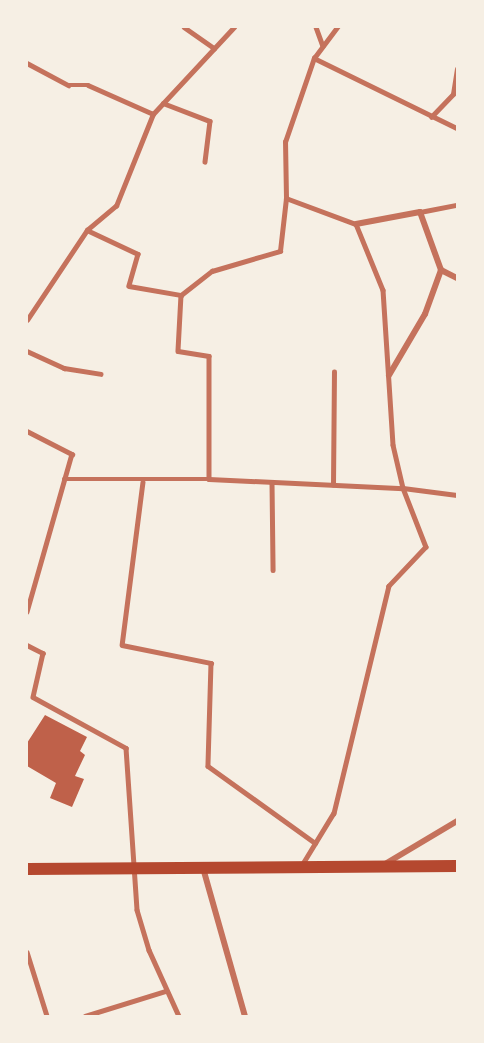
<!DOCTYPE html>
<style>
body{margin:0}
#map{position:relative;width:484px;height:1043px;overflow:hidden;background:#f6efe4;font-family:Figtree,sans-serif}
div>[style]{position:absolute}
.building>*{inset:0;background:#bf614a}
.service>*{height:4.5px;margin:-2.25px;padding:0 2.25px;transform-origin:2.25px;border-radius:2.25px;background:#c5725c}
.minor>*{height:6px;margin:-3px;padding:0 3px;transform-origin:3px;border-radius:3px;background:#c5725c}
.secondary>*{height:12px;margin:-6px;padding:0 6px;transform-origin:6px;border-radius:6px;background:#b5482f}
span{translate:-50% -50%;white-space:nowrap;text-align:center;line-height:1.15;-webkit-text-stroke:5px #f6efe4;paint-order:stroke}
.frame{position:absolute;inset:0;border:28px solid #f6efe4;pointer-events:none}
</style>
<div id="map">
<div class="building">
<i style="clip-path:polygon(45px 715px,87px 737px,80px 751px,85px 755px,75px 776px,84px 779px,72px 807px,50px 798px,56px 783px,27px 766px,27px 743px)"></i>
</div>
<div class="service">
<i style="left:184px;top:27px;width:37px;rotate:35deg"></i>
<i style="left:316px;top:27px;width:20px;rotate:70deg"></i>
<i style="left:314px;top:58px;width:159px;rotate:26.1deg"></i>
<i style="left:27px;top:63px;width:47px;rotate:28.2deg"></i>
<i style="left:68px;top:85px;width:20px"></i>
<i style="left:88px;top:85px;width:71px;rotate:24deg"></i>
<i style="left:163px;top:103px;width:50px;rotate:21deg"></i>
<i style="left:210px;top:121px;width:41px;rotate:97deg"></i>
<i style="left:431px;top:117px;width:32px;rotate:-46deg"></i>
<i style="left:453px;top:94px;width:25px;rotate:-81deg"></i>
<i style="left:286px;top:198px;width:75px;rotate:20.4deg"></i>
<i style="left:356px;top:224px;width:71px;rotate:67.8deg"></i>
<i style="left:383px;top:290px;width:155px;rotate:86.3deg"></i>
<i style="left:393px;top:445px;width:44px;rotate:76.9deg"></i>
<i style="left:403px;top:488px;width:63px;rotate:68.7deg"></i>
<i style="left:426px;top:547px;width:54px;rotate:133.5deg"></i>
<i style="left:389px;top:586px;width:234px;rotate:103.6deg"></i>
<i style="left:334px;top:813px;width:60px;rotate:121.3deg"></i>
<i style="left:420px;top:212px;width:38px;rotate:-11deg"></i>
<i style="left:87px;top:230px;width:56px;rotate:25.2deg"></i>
<i style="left:138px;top:254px;width:33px;rotate:106deg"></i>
<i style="left:129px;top:286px;width:53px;rotate:9.8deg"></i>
<i style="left:181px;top:295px;width:56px;rotate:93.1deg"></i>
<i style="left:178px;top:351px;width:31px;rotate:9deg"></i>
<i style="left:209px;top:356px;width:123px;rotate:90deg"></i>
<i style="left:181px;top:295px;width:39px;rotate:-38deg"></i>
<i style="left:212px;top:271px;width:71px;rotate:-16.4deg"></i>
<i style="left:280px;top:251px;width:53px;rotate:-83.5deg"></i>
<i style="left:286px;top:198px;width:56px;rotate:-91deg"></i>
<i style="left:285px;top:142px;width:89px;rotate:-71deg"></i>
<i style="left:314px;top:58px;width:39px;rotate:-53deg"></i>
<i style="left:27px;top:320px;width:108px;rotate:-56.3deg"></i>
<i style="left:87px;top:230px;width:38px;rotate:-40deg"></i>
<i style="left:116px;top:206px;width:99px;rotate:-68.1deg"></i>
<i style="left:153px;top:114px;width:119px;rotate:-47deg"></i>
<i style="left:27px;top:351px;width:41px;rotate:24.7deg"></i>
<i style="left:64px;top:368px;width:37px;rotate:9deg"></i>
<i style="left:27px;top:431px;width:51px;rotate:27.1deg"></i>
<i style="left:72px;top:454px;width:164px;rotate:105.9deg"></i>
<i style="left:64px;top:479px;width:145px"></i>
<i style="left:209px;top:479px;width:194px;rotate:2.7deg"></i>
<i style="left:403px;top:488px;width:54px;rotate:7.4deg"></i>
<i style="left:143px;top:482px;width:164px;rotate:97.3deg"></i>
<i style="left:122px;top:645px;width:91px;rotate:11.4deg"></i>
<i style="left:211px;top:663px;width:103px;rotate:91.7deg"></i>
<i style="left:208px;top:766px;width:132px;rotate:35.7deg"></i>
<i style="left:272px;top:482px;width:88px;rotate:89.3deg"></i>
<i style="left:333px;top:485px;width:113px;rotate:-89.5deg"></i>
<i style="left:27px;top:645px;width:18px;rotate:27deg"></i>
<i style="left:43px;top:653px;width:45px;rotate:102.8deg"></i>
<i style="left:33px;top:697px;width:106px;rotate:28.7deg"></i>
<i style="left:126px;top:748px;width:162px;rotate:86.1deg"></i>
<i style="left:137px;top:910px;width:42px;rotate:73.3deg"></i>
<i style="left:149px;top:950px;width:72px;rotate:65.6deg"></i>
<i style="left:27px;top:952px;width:67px;rotate:72.6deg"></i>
<i style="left:85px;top:1016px;width:85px;rotate:-17.2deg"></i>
</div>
<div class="minor">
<i style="left:356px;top:224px;width:65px;rotate:-10.6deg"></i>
<i style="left:420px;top:212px;width:62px;rotate:70.1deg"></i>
<i style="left:441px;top:270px;width:47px;rotate:110deg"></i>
<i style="left:425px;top:314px;width:71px;rotate:120.5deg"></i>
<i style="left:441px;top:270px;width:18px;rotate:27deg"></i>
<i style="left:385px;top:864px;width:84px;rotate:-30.8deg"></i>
<i style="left:203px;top:868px;width:154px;rotate:74.2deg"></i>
</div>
<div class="secondary">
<i style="left:27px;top:869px;width:430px;rotate:-0.4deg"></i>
</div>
<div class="frame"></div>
</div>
